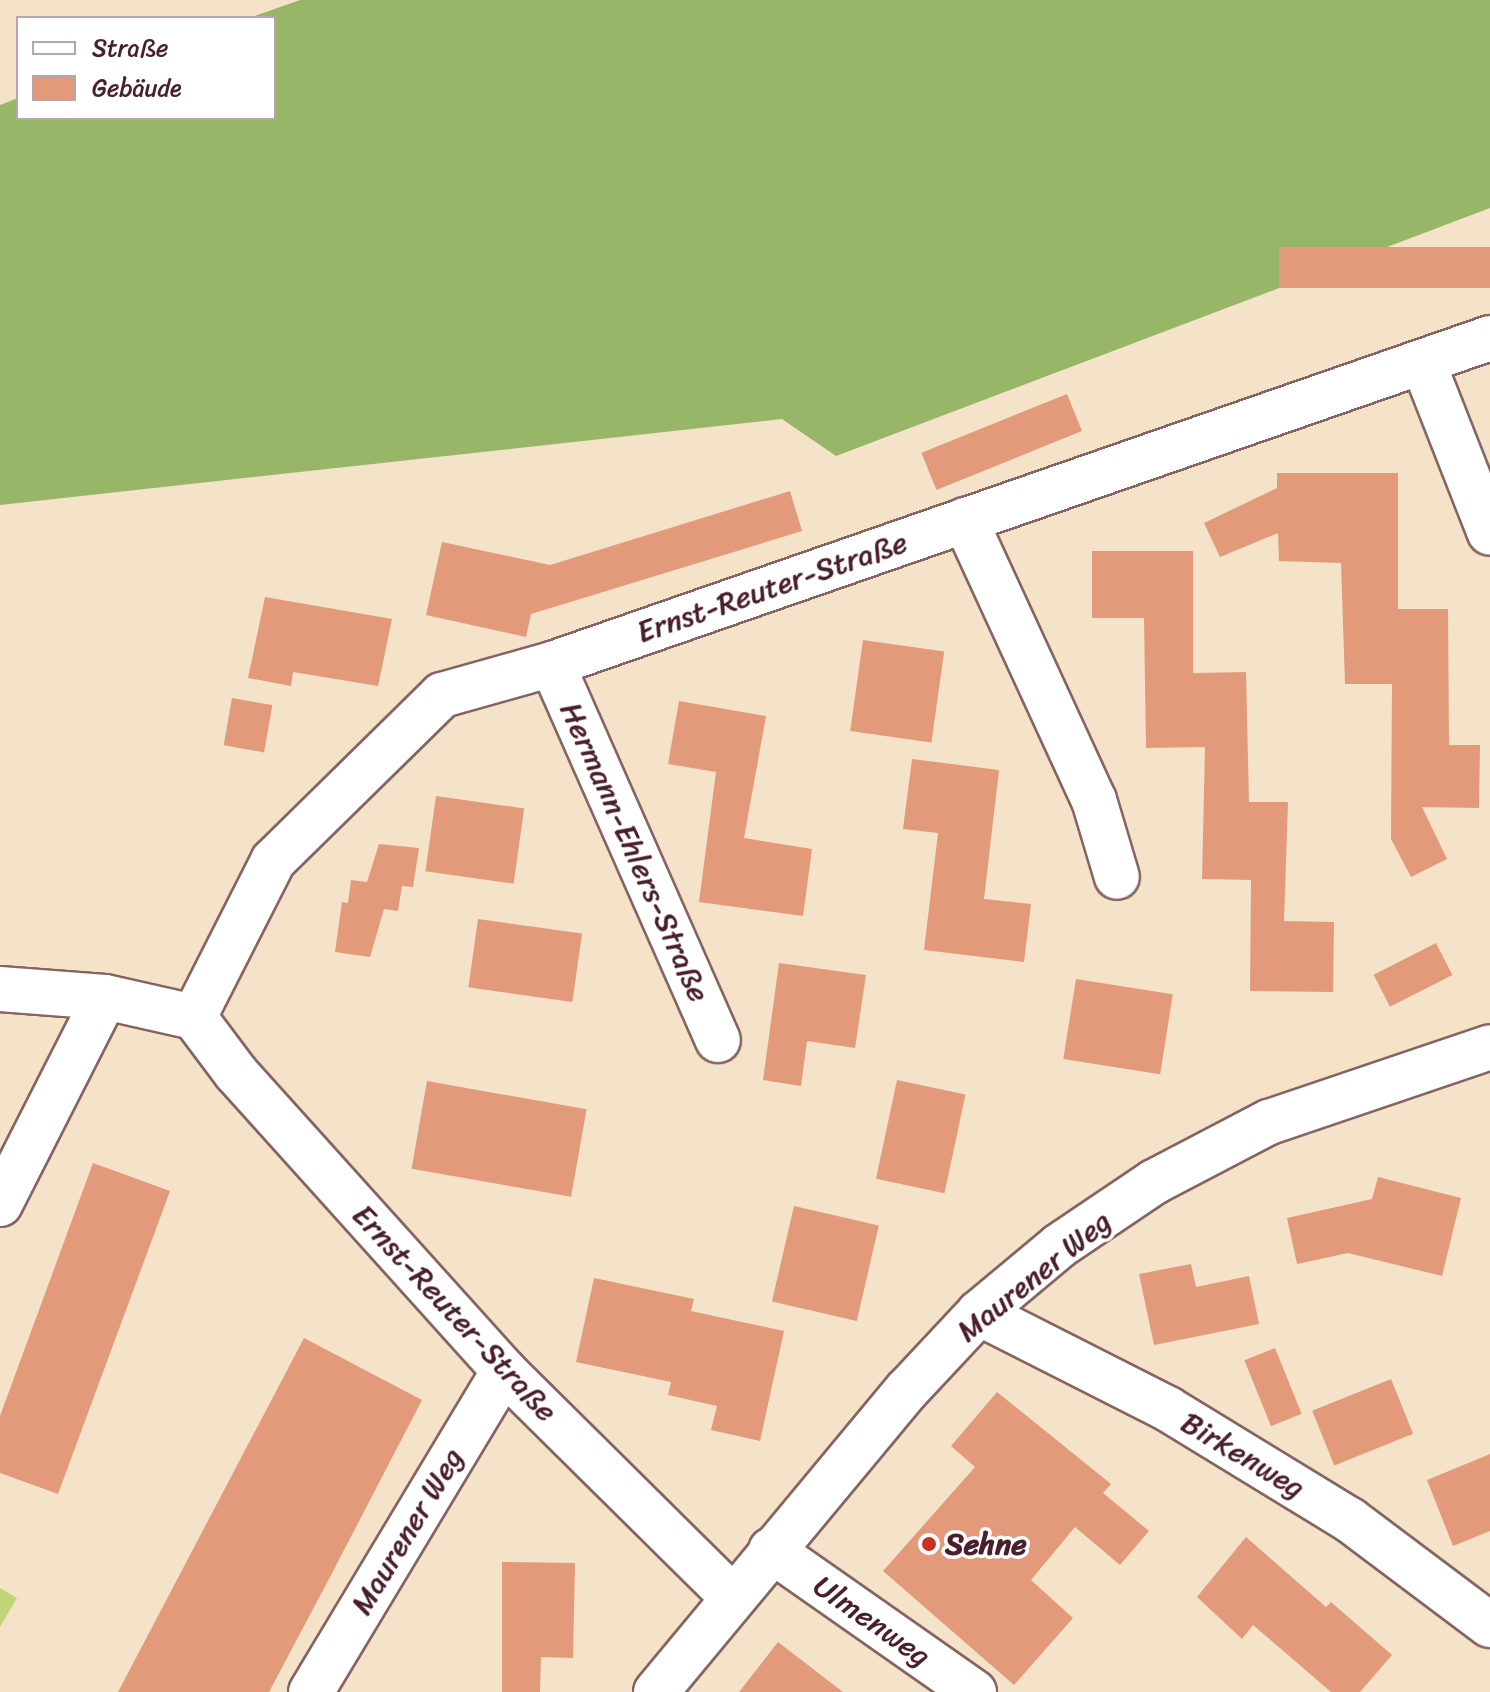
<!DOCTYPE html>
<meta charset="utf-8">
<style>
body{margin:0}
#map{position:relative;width:1490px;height:1692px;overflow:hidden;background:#f4e3c9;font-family:Sriracha,sans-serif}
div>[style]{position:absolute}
.green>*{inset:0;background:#c1d578}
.forest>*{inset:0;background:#98b668}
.building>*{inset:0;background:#e39a7b;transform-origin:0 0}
.roads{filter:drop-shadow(2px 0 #866462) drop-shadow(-2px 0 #866462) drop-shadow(0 2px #866462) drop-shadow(0 -2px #866462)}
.minor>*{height:44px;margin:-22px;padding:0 22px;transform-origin:22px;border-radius:22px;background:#fff}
.dots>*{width:22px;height:22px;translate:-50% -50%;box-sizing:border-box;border:4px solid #fff;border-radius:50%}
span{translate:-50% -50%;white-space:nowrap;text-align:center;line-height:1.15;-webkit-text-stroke:7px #fff;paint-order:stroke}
.street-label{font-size:30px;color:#4a1f2b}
.poi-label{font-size:30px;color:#4a1f2b;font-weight:700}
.left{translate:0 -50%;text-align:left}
.legend{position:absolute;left:16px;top:16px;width:260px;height:104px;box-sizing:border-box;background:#fff;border:2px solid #b7a5aa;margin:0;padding:10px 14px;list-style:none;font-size:24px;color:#4a1f2b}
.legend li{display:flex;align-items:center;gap:16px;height:40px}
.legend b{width:40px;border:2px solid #b7a5aa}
</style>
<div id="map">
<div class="green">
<i style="clip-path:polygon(0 1588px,17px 1598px,0 1627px)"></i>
</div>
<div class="forest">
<i style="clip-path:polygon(300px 0,1490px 0,1490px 208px,836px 456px,782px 419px,0 505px,0 105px,18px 98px,18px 118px,274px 118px,274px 18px,249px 18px)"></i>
</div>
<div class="building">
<i style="left:1490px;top:247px;width:41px;height:211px;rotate:90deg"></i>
<i style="left:1067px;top:394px;width:40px;height:157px;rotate:68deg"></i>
<i style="clip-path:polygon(1277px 473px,1398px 473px,1398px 609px,1448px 609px,1449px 745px,1480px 745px,1479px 808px,1422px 807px,1447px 859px,1411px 877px,1391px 839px,1392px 684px,1345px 684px,1341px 563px,1279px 561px,1278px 533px,1220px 557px,1204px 523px,1277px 488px)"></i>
<i style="clip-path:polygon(790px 491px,802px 531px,531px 614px,526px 637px,426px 615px,442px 542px,550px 565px)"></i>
<i style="clip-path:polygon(1092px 551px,1193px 551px,1193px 673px,1246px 672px,1249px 802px,1288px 802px,1284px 921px,1334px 922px,1333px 992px,1250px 991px,1251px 880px,1202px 879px,1205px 747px,1146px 748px,1144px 618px,1092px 618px)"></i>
<i style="clip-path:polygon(265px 597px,392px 619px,378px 686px,293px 672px,291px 686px,248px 678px)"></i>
<i style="left:863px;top:640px;width:82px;height:92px;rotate:8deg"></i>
<i style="left:232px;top:698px;width:41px;height:48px;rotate:10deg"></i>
<i style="clip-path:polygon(679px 701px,766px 716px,744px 838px,812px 849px,803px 916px,699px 902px,716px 772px,668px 764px)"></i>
<i style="clip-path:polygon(912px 759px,999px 770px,984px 899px,1031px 904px,1024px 962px,924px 950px,938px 833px,903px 829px)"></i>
<i style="left:436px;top:796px;width:89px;height:76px;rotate:8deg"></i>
<i style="clip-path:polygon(379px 844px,419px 848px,413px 887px,402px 886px,398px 911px,384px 909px,370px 957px,335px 952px,342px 902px,348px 903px,351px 880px,367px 882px)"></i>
<i style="left:478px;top:919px;width:105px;height:69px;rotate:8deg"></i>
<i style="left:1436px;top:943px;width:36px;height:70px;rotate:63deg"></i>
<i style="clip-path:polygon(779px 963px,866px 975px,855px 1048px,807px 1041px,801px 1086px,763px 1080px)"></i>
<i style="left:1076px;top:979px;width:98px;height:81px;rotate:9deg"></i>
<i style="left:897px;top:1080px;width:70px;height:101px;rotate:12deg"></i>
<i style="left:427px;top:1081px;width:162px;height:89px;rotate:10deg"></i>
<i style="clip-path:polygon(93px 1163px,170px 1191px,58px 1494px,0 1473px,0 1416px)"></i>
<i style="clip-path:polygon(1378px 1177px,1461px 1198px,1442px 1276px,1348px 1253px,1297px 1264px,1287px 1218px,1372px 1199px)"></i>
<i style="left:794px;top:1206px;width:87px;height:98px;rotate:13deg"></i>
<i style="clip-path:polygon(1191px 1264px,1196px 1287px,1249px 1276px,1259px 1324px,1154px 1345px,1139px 1274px)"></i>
<i style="clip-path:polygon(594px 1278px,694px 1299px,691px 1311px,784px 1331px,760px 1441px,711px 1430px,717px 1406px,668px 1395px,671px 1382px,576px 1362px)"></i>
<i style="clip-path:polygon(304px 1338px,422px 1400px,330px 1577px,269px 1692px,118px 1692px)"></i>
<i style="left:1275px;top:1348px;width:71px;height:33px;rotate:68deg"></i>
<i style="left:1391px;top:1379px;width:59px;height:85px;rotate:68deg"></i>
<i style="clip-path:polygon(997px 1392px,1111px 1484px,1103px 1493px,1149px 1531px,1120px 1565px,1075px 1527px,1031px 1580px,1073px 1618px,1014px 1685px,883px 1571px,975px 1467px,951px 1446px)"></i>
<i style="clip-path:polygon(1490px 1454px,1490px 1531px,1453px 1546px,1427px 1480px)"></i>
<i style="clip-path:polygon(1246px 1537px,1326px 1607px,1331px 1602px,1392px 1655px,1360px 1692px,1331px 1692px,1253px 1625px,1242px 1639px,1197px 1597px)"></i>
<i style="clip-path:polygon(502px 1562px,575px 1563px,573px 1658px,541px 1657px,540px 1692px,502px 1692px)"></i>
<i style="clip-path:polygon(778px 1642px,843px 1692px,739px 1692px)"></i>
</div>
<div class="roads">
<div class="minor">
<i style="left:1424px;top:365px;width:180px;rotate:68.6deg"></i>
<i style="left:965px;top:520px;width:308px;rotate:65.3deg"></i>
<i style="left:1094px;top:800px;width:80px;rotate:73.4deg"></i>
<i style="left:552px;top:664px;width:411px;rotate:66.2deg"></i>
<i style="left:0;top:989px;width:105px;rotate:4.4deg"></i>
<i style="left:105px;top:997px;width:91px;rotate:12.7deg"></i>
<i style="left:194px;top:1017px;width:70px;rotate:53.1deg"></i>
<i style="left:236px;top:1073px;width:401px;rotate:48deg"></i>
<i style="left:504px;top:1371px;width:320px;rotate:44.7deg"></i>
<i style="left:194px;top:1017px;width:175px;rotate:-63.1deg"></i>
<i style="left:273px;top:861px;width:237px;rotate:-44.5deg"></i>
<i style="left:442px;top:695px;width:114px;rotate:-15.7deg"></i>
<i style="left:552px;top:664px;width:993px;rotate:-19.16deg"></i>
<i style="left:0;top:1204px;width:232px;rotate:-63.1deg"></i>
<i style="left:979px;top:1313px;width:212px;rotate:26.9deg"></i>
<i style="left:1168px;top:1409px;width:213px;rotate:31.4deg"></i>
<i style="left:1350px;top:1520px;width:175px;rotate:36.9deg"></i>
<i style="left:771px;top:1550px;width:248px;rotate:35deg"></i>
<i style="left:311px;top:1692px;width:375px;rotate:-59deg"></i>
<i style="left:656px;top:1692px;width:393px;rotate:-50.3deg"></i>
<i style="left:907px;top:1390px;width:105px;rotate:-46.9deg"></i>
<i style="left:979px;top:1313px;width:104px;rotate:-39.9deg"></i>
<i style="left:1059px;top:1246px;width:115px;rotate:-34deg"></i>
<i style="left:1154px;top:1182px;width:130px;rotate:-27.6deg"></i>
<i style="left:1269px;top:1122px;width:233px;rotate:-18.7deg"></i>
</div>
</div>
<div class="dots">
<i style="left:929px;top:1544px;background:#c8321e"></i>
</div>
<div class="street-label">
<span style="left:772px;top:587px;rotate:-19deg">Ernst-Reuter-Straße</span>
<span style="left:635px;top:852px;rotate:66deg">Hermann-Ehlers-Straße</span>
<span style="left:1034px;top:1276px;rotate:-39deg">Maurener Weg</span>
<span style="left:455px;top:1313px;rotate:47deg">Ernst-Reuter-Straße</span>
<span style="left:1243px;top:1455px;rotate:31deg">Birkenweg</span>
<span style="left:407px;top:1531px;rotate:-59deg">Maurener Weg</span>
<span style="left:872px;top:1621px;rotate:35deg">Ulmenweg</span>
</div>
<div class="poi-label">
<span class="left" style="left:945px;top:1544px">Sehne</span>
</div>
<ul class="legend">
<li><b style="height:10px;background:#fff"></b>Straße</li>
<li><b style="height:22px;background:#e39a7b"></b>Gebäude</li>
</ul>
</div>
